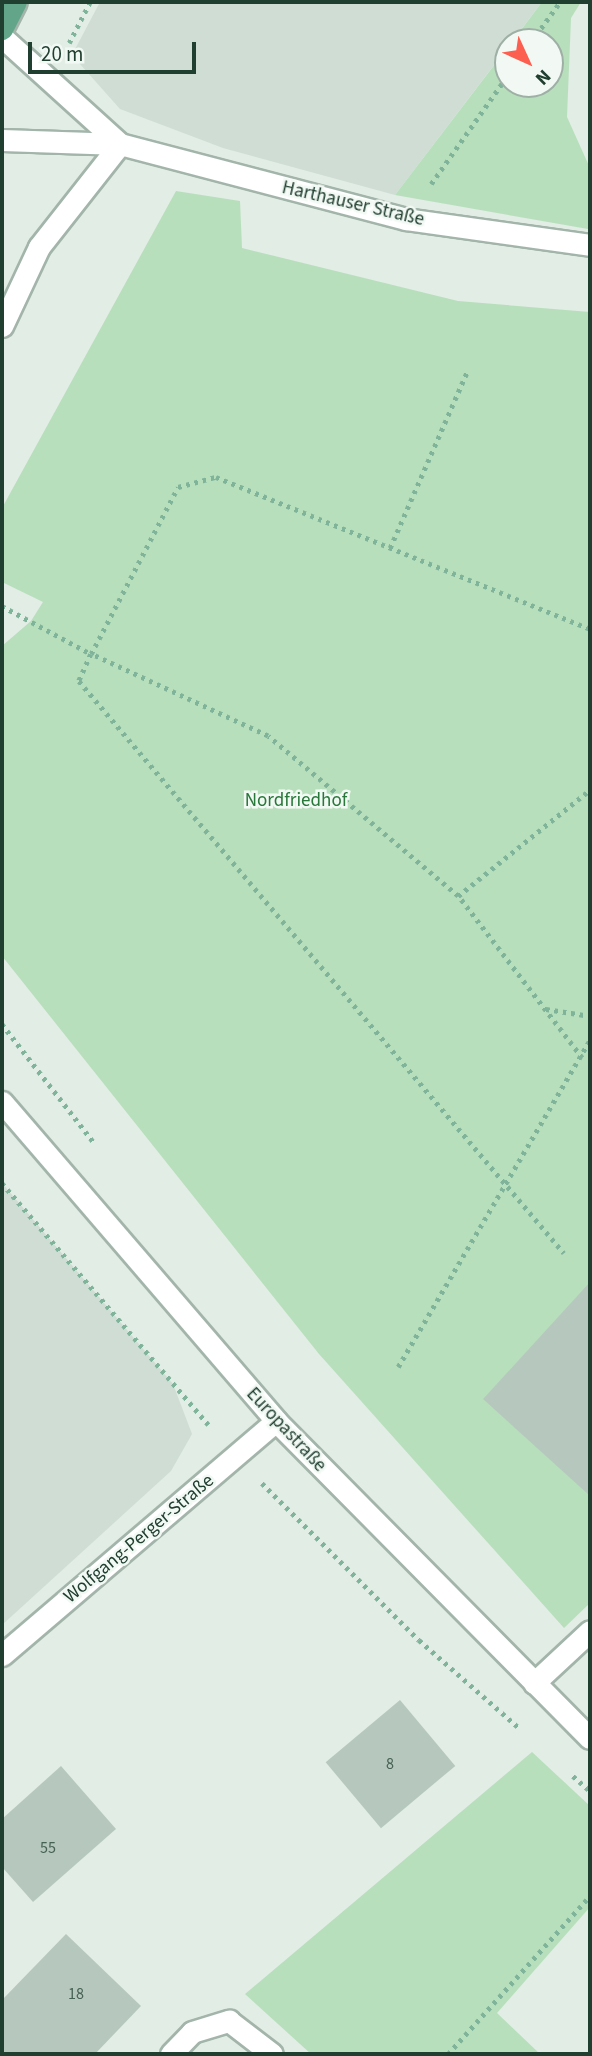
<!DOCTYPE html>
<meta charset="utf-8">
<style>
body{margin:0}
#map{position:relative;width:592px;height:2056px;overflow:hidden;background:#e1ede5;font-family:"Source Sans 3",sans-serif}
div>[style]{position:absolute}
.built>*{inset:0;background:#cfddd4}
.green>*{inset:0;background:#b8dfbc}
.building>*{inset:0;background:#b6c8be;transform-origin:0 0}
.path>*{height:4.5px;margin-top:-2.25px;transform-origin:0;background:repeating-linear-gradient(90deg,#7fb39a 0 3.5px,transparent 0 8.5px)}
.roads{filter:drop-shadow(2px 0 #a3b5ab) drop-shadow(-2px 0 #a3b5ab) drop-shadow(0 2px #a3b5ab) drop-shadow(0 -2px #a3b5ab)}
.minor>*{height:21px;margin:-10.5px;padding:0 10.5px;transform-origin:10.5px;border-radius:10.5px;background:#fff}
.major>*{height:21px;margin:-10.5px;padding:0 10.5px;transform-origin:10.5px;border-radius:10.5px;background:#62a589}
span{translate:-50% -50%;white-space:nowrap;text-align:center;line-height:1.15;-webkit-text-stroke:5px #f2f9f4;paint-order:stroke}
.number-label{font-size:16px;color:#466154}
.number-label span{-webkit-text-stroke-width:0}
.street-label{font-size:19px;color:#203f31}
.park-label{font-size:19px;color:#277839}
.frame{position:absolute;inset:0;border:4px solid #203f31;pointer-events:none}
.north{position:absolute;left:494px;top:28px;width:70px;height:70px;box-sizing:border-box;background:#f2f9f4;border:2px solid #9eafa6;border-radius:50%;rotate:135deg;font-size:19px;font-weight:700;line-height:28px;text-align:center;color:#203f31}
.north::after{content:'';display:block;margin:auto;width:24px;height:32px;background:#fc5e50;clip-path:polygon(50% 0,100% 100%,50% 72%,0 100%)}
.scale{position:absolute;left:28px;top:42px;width:168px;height:32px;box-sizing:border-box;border:4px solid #203f31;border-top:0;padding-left:9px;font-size:21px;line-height:24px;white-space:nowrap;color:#203f31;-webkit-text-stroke:5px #f2f9f4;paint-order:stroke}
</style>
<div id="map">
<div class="built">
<i style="clip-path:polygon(100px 2px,542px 2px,395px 195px,223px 148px,120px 109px,72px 55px)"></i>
<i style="clip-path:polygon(2px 1183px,173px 1384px,192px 1434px,171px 1471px,2px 1625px)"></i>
</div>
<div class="green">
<i style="clip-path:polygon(542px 2px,581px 2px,571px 18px,567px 117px,590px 168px,588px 229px,395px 195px,508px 47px,508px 84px,550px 84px,550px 42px,512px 42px)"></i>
<i style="clip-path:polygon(176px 191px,240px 201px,242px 248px,458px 301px,590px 312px,590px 1603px,564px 1628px,319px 1354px,2px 956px,2px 646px,31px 621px,43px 602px,2px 582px,2px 508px)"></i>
<i style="clip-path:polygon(532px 1752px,590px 1806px,590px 1907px,497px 2013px,540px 2054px,311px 2054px,245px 1994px)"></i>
</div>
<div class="building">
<i style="clip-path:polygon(590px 1282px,590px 1496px,483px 1399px)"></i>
<i style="left:400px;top:1700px;width:86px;height:97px;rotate:50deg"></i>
<i style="clip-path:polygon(61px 1766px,116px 1829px,33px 1902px,2px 1867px,2px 1819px)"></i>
<i style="clip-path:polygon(66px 1934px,141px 2006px,95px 2054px,2px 2054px,2px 2000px)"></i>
</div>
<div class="path">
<i style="left:531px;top:42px;width:49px;rotate:-54.1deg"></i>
<i style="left:69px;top:43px;width:46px;rotate:-62.9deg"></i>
<i style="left:431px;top:184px;width:133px;rotate:-54.8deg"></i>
<i style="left:390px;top:548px;width:192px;rotate:-66.4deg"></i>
<i style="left:2px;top:606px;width:101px;rotate:28.3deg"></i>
<i style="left:91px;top:654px;width:30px;rotate:114deg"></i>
<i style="left:79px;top:681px;width:750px;rotate:49.71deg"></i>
<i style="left:458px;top:896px;width:169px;rotate:-38.8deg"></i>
<i style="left:546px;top:1009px;width:45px;rotate:9deg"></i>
<i style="left:2px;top:1024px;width:152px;rotate:52.2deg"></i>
<i style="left:582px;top:1058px;width:204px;rotate:-127.4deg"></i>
<i style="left:458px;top:896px;width:248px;rotate:-139.9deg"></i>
<i style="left:268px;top:736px;width:195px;rotate:-155.1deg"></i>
<i style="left:91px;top:654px;width:188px;rotate:-62.5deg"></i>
<i style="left:178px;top:487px;width:39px;rotate:-15deg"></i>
<i style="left:216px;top:477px;width:404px;rotate:22.1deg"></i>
<i style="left:2px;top:1183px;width:318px;rotate:49.5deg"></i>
<i style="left:398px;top:1367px;width:379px;rotate:-59.6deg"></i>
<i style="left:262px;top:1483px;width:222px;rotate:45deg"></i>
<i style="left:419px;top:1640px;width:133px;rotate:41.3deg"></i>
<i style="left:573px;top:1776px;width:23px;rotate:41deg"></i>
<i style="left:448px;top:2054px;width:212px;rotate:-48.1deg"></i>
</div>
<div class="roads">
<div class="minor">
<i style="left:2px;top:37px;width:159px;rotate:42.2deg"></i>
<i style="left:2px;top:140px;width:118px;rotate:1.9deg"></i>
<i style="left:120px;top:144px;width:296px;rotate:14.7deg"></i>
<i style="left:406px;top:219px;width:186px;rotate:8deg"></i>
<i style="left:2px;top:326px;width:87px;rotate:-64.9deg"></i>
<i style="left:39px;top:247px;width:131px;rotate:-51.8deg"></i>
<i style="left:2px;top:1102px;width:421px;rotate:49.3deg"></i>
<i style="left:276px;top:1421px;width:446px;rotate:45.3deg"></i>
<i style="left:2px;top:1655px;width:360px;rotate:-40.5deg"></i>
<i style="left:534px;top:1683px;width:76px;rotate:-42.9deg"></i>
<i style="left:171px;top:2054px;width:30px;rotate:-46deg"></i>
<i style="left:192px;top:2032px;width:39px;rotate:-17deg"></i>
<i style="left:229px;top:2021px;width:54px;rotate:37.5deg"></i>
</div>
<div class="major">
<i style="left:2px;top:29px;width:30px;rotate:-63deg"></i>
</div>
</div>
<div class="number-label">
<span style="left:390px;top:1764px">8</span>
<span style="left:48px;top:1848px">55</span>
<span style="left:76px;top:1994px">18</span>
</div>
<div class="street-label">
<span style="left:353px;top:204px;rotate:13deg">Harthauser Straße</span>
<span style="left:286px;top:1430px;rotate:47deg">Europastraße</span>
<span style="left:139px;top:1539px;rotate:-40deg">Wolfgang-Perger-Straße</span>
</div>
<div class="park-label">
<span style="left:296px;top:801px">Nordfriedhof</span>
</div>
<div class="frame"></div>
<div class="north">N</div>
<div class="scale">20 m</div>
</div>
